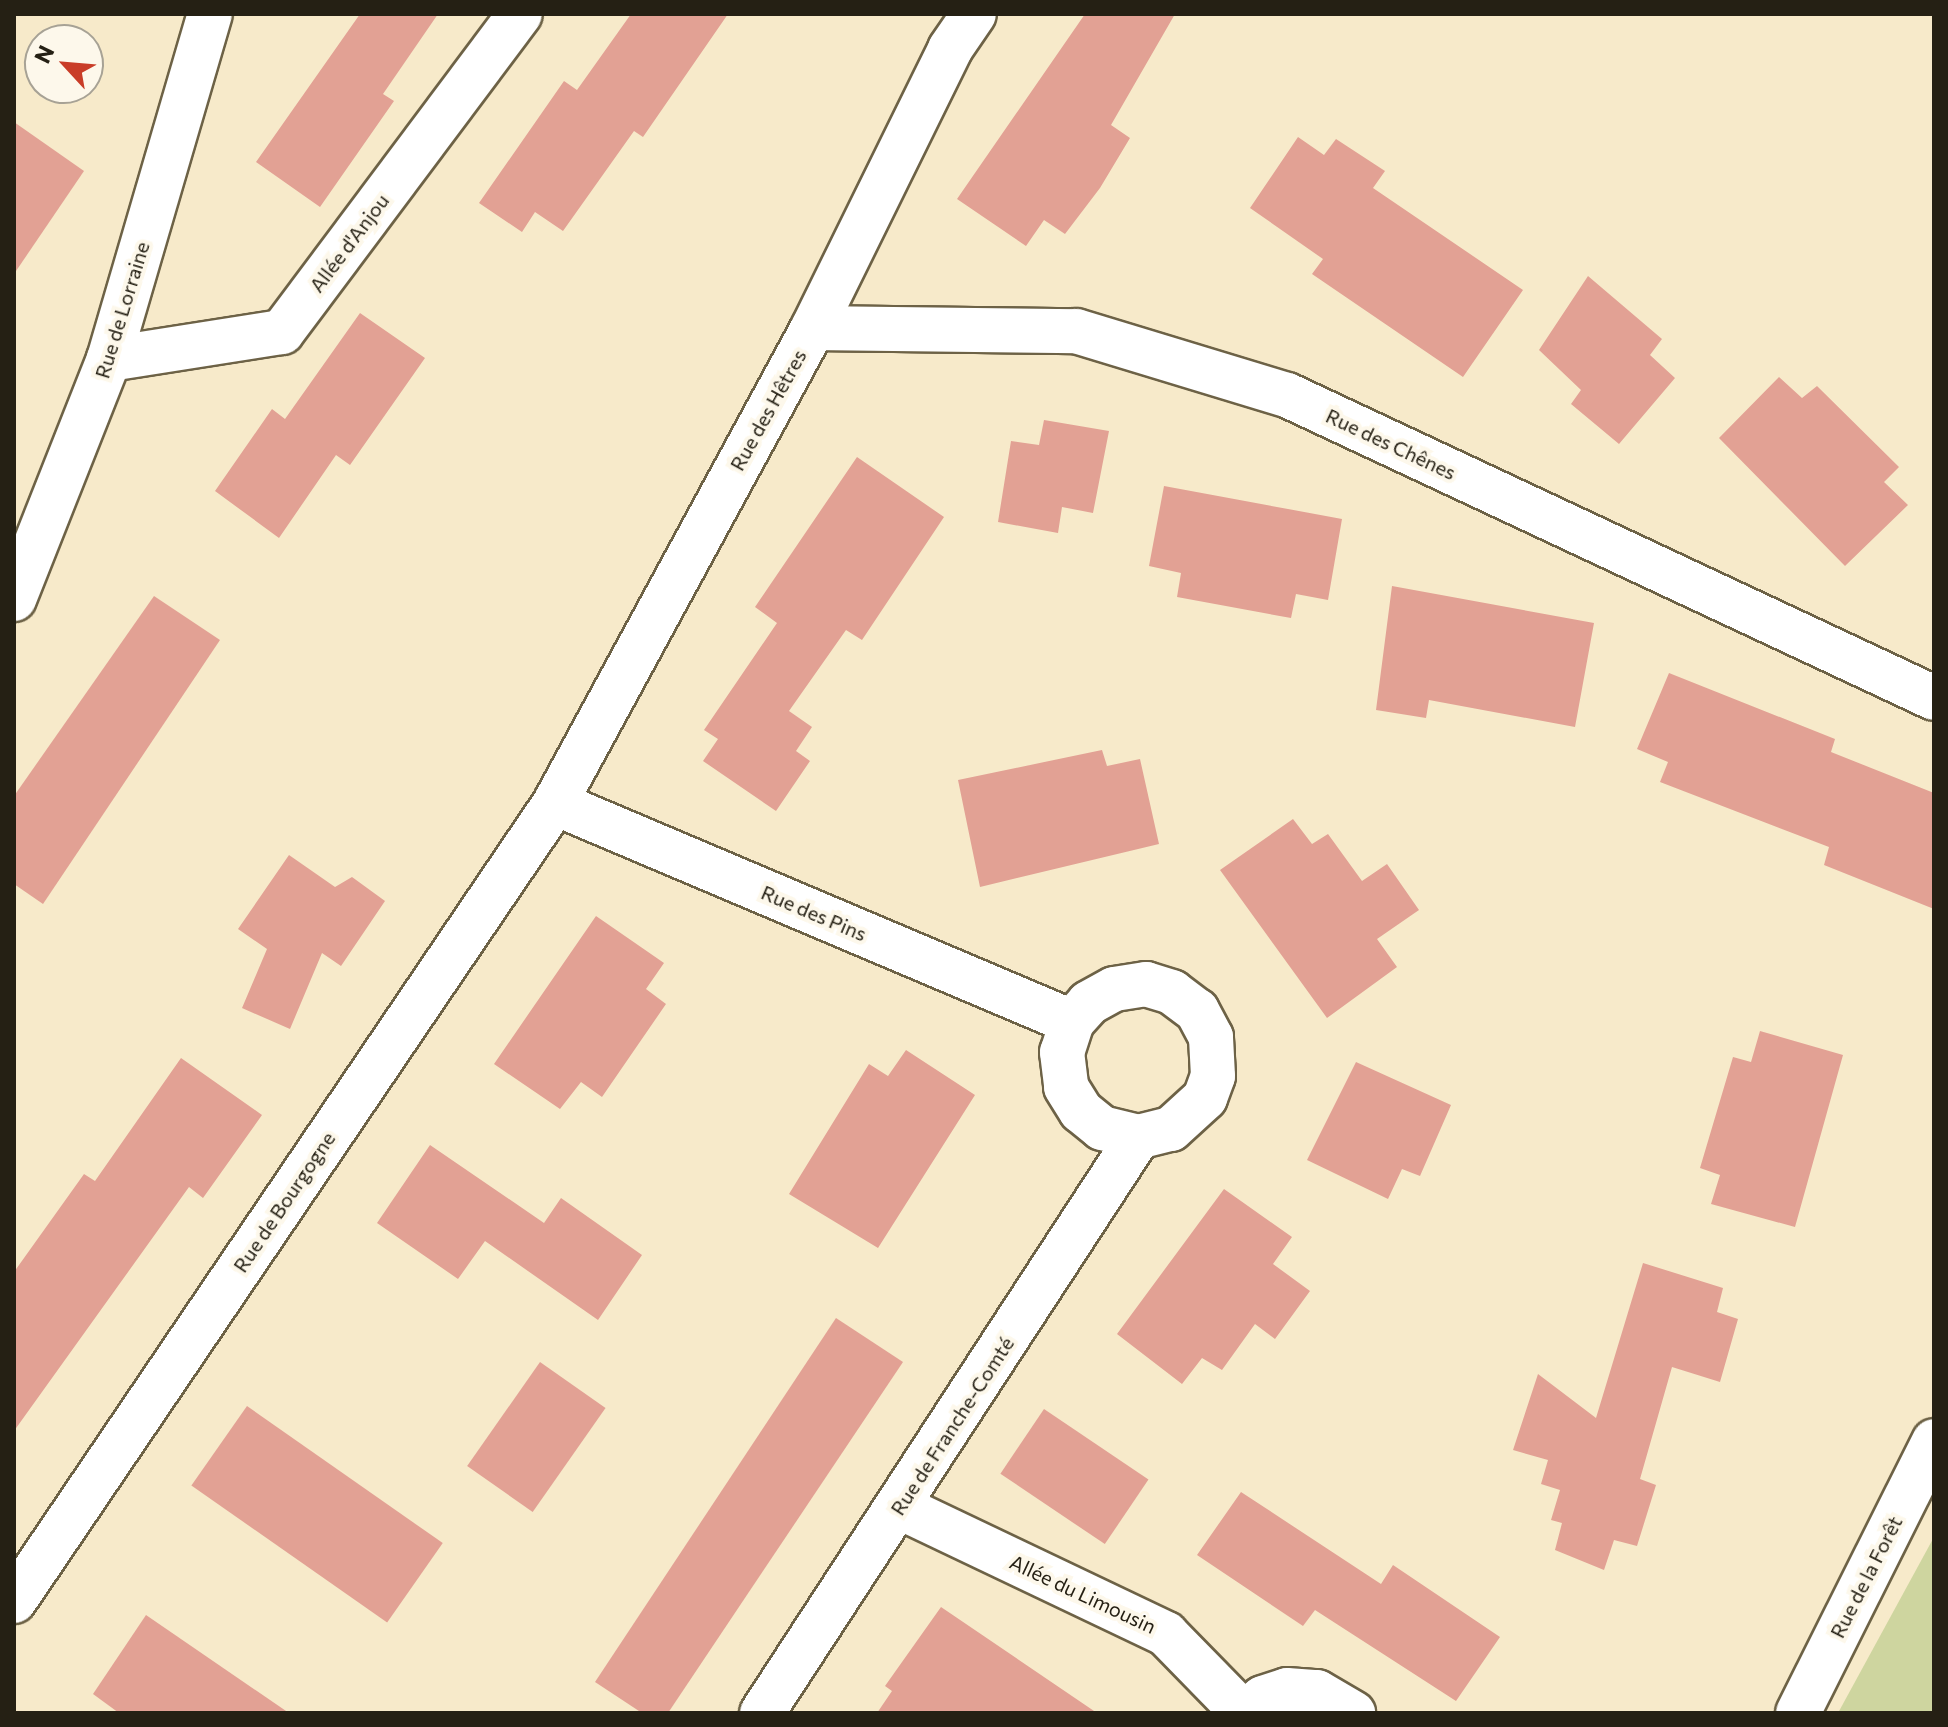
<!DOCTYPE html>
<meta charset="utf-8">
<style>
body{margin:0}
#map{position:relative;width:1948px;height:1727px;overflow:hidden;background:#f7eaca;font-family:Commissioner,sans-serif}
div>[style]{position:absolute}
.green>*{inset:0;background:#ced59f}
.building>*{inset:0;background:#e2a194;transform-origin:0 0}
.roads{filter:drop-shadow(2px 0 #6d6246) drop-shadow(-2px 0 #6d6246) drop-shadow(0 2px #6d6246) drop-shadow(0 -2px #6d6246)}
.street>*{height:44px;margin:-22px;padding:0 22px;transform-origin:22px;border-radius:22px;background:#fff}
span{translate:-50% -50%;white-space:nowrap;text-align:center;line-height:1.15;-webkit-text-stroke:8px #fdf8eb;paint-order:stroke}
.street-label{font-size:20px;color:#252014}
.frame{position:absolute;inset:0;border:16px solid #252014;pointer-events:none}
.north{position:absolute;left:24px;top:24px;width:80px;height:80px;box-sizing:border-box;background:#fdf8eb;border:2px solid #a7a295;border-radius:50%;rotate:296deg;font-size:22px;font-weight:700;line-height:32px;text-align:center;color:#252014}
.north::after{content:'';display:block;margin:auto;width:28px;height:36px;background:#c93d28;clip-path:polygon(50% 0,100% 100%,50% 72%,0 100%)}
</style>
<div id="map">
<div class="green">
<i style="clip-path:polygon(1934px 1537px,1934px 1713px,1838px 1713px)"></i>
</div>
<div class="building">
<i style="clip-path:polygon(360px 14px,438px 14px,383px 94px,394px 101px,320px 207px,256px 162px)"></i>
<i style="clip-path:polygon(631px 14px,728px 14px,643px 137px,634px 131px,563px 231px,535px 212px,522px 232px,479px 203px,564px 81px,577px 90px)"></i>
<i style="clip-path:polygon(1085px 14px,1175px 14px,1111px 125px,1130px 138px,1100px 188px,1065px 234px,1044px 220px,1026px 246px,957px 199px)"></i>
<i style="clip-path:polygon(14px 122px,84px 171px,14px 274px)"></i>
<i style="clip-path:polygon(1298px 137px,1324px 155px,1336px 139px,1385px 171px,1373px 188px,1523px 290px,1463px 377px,1312px 274px,1323px 259px,1250px 208px)"></i>
<i style="clip-path:polygon(1588px 276px,1662px 339px,1650px 355px,1675px 378px,1619px 444px,1571px 404px,1581px 390px,1539px 350px)"></i>
<i style="clip-path:polygon(360px 313px,425px 358px,350px 465px,336px 455px,279px 538px,215px 491px,272px 409px,285px 419px)"></i>
<i style="clip-path:polygon(1779px 377px,1802px 398px,1817px 386px,1899px 467px,1884px 482px,1908px 505px,1845px 566px,1719px 438px)"></i>
<i style="clip-path:polygon(1044px 420px,1109px 431px,1093px 513px,1062px 507px,1058px 533px,998px 522px,1011px 441px,1039px 445px)"></i>
<i style="clip-path:polygon(857px 457px,944px 517px,862px 640px,846px 630px,789px 711px,812px 727px,796px 751px,810px 761px,776px 811px,703px 761px,718px 739px,704px 730px,777px 623px,755px 607px)"></i>
<i style="clip-path:polygon(1164px 486px,1342px 519px,1328px 600px,1296px 594px,1291px 618px,1177px 597px,1181px 573px,1149px 566px)"></i>
<i style="clip-path:polygon(1392px 586px,1594px 623px,1575px 727px,1429px 700px,1426px 718px,1376px 710px)"></i>
<i style="clip-path:polygon(154px 596px,220px 640px,43px 904px,14px 884px,14px 796px)"></i>
<i style="clip-path:polygon(1669px 673px,1835px 739px,1831px 752px,1934px 793px,1934px 909px,1824px 865px,1829px 847px,1660px 782px,1668px 762px,1637px 749px)"></i>
<i style="clip-path:polygon(1102px 750px,1107px 766px,1140px 759px,1159px 844px,980px 887px,958px 780px)"></i>
<i style="clip-path:polygon(1293px 819px,1312px 844px,1328px 834px,1362px 881px,1387px 864px,1419px 910px,1377px 939px,1397px 967px,1327px 1018px,1220px 870px)"></i>
<i style="clip-path:polygon(289px 855px,335px 887px,352px 877px,385px 901px,341px 966px,322px 953px,290px 1029px,242px 1008px,267px 949px,238px 929px)"></i>
<i style="clip-path:polygon(596px 916px,664px 963px,646px 989px,666px 1004px,602px 1097px,581px 1082px,560px 1109px,494px 1064px)"></i>
<i style="clip-path:polygon(1760px 1031px,1843px 1055px,1795px 1227px,1711px 1204px,1720px 1175px,1700px 1168px,1733px 1057px,1751px 1062px)"></i>
<i style="clip-path:polygon(906px 1050px,975px 1095px,878px 1248px,789px 1194px,869px 1064px,888px 1076px)"></i>
<i style="clip-path:polygon(181px 1058px,262px 1115px,203px 1198px,189px 1187px,14px 1431px,14px 1272px,84px 1174px,95px 1181px)"></i>
<i style="clip-path:polygon(1356px 1062px,1451px 1105px,1420px 1176px,1402px 1169px,1388px 1199px,1307px 1160px)"></i>
<i style="clip-path:polygon(430px 1145px,544px 1223px,561px 1198px,642px 1255px,598px 1320px,485px 1241px,458px 1279px,377px 1223px)"></i>
<i style="clip-path:polygon(1224px 1189px,1292px 1237px,1273px 1264px,1310px 1291px,1275px 1339px,1255px 1324px,1222px 1370px,1202px 1358px,1182px 1384px,1117px 1334px)"></i>
<i style="clip-path:polygon(1643px 1263px,1723px 1288px,1717px 1312px,1738px 1319px,1720px 1382px,1672px 1367px,1640px 1479px,1656px 1485px,1637px 1546px,1614px 1540px,1604px 1570px,1555px 1550px,1562px 1523px,1551px 1520px,1560px 1490px,1541px 1484px,1548px 1460px,1513px 1450px,1538px 1374px,1596px 1418px)"></i>
<i style="clip-path:polygon(836px 1318px,903px 1362px,668px 1713px,642px 1713px,595px 1682px)"></i>
<i style="left:540px;top:1362px;width:80px;height:127px;rotate:35deg"></i>
<i style="left:247px;top:1406px;width:239px;height:97px;rotate:35deg"></i>
<i style="left:1044px;top:1409px;width:126px;height:78px;rotate:34deg"></i>
<i style="clip-path:polygon(1241px 1492px,1381px 1584px,1393px 1565px,1500px 1637px,1456px 1701px,1315px 1610px,1303px 1626px,1197px 1555px)"></i>
<i style="clip-path:polygon(941px 1607px,1097px 1713px,877px 1713px,892px 1691px,885px 1686px)"></i>
<i style="clip-path:polygon(146px 1615px,289px 1713px,119px 1713px,93px 1694px)"></i>
</div>
<div class="roads">
<div class="street">
<i style="left:813px;top:328px;width:263px;rotate:0.7deg"></i>
<i style="left:1076px;top:331px;width:220px;rotate:16.9deg"></i>
<i style="left:1287px;top:395px;width:714px;rotate:25.09deg"></i>
<i style="left:109px;top:359px;width:175px;rotate:-8.9deg"></i>
<i style="left:282px;top:332px;width:397px;rotate:-53.2deg"></i>
<i style="left:14px;top:599px;width:258px;rotate:-68.4deg"></i>
<i style="left:109px;top:359px;width:359px;rotate:-73.7deg"></i>
<i style="left:555px;top:803px;width:561px;rotate:22.96deg"></i>
<i style="left:900px;top:1507px;width:295px;rotate:25.5deg"></i>
<i style="left:1166px;top:1634px;width:110px;rotate:45.7deg"></i>
<i style="left:14px;top:1601px;width:964px;rotate:-55.86deg"></i>
<i style="left:555px;top:803px;width:541px;rotate:-61.49deg"></i>
<i style="left:813px;top:328px;width:311px;rotate:-63.8deg"></i>
<i style="left:950px;top:49px;width:42px;rotate:-55.6deg"></i>
<i style="left:762px;top:1713px;width:688px;rotate:-56.86deg"></i>
<i style="left:1138px;top:1137px;width:34px;rotate:-14deg"></i>
<i style="left:1171px;top:1129px;width:46px;rotate:-42.4deg"></i>
<i style="left:1205px;top:1098px;width:23px;rotate:-70deg"></i>
<i style="left:1213px;top:1076px;width:39px;rotate:-93deg"></i>
<i style="left:1211px;top:1037px;width:30px;rotate:-118deg"></i>
<i style="left:1197px;top:1011px;width:31px;rotate:-143deg"></i>
<i style="left:1172px;top:992px;width:27px;rotate:-163deg"></i>
<i style="left:1146px;top:984px;width:32px;rotate:171deg"></i>
<i style="left:1114px;top:989px;width:29px;rotate:151deg"></i>
<i style="left:1089px;top:1003px;width:25px;rotate:132deg"></i>
<i style="left:1072px;top:1022px;width:32px;rotate:108deg"></i>
<i style="left:1062px;top:1052px;width:35px;rotate:83deg"></i>
<i style="left:1066px;top:1087px;width:28px;rotate:58deg"></i>
<i style="left:1081px;top:1111px;width:27px;rotate:39deg"></i>
<i style="left:1102px;top:1128px;width:37px;rotate:14deg"></i>
<i style="left:1245px;top:1713px;width:23px;rotate:-40deg"></i>
<i style="left:1263px;top:1698px;width:25px;rotate:-18deg"></i>
<i style="left:1287px;top:1690px;width:30px;rotate:4deg"></i>
<i style="left:1317px;top:1692px;width:42px;rotate:30.3deg"></i>
<i style="left:1798px;top:1713px;width:304px;rotate:-63.4deg"></i>
</div>
</div>
<div class="street-label">
<span style="left:349px;top:243px;rotate:-53deg">Allée d'Anjou</span>
<span style="left:122px;top:310px;rotate:-73deg">Rue de Lorraine</span>
<span style="left:768px;top:410px;rotate:-61deg">Rue des Hêtres</span>
<span style="left:1391px;top:444px;rotate:25deg">Rue des Chênes</span>
<span style="left:814px;top:913px;rotate:23deg">Rue des Pins</span>
<span style="left:284px;top:1202px;rotate:-56deg">Rue de Bourgogne</span>
<span style="left:952px;top:1426px;rotate:-57deg">Rue de Franche-Comté</span>
<span style="left:1866px;top:1577px;rotate:-63deg">Rue de la Forêt</span>
<span style="left:1083px;top:1594px;rotate:25deg">Allée du Limousin</span>
</div>
<div class="frame"></div>
<div class="north">N</div>
</div>
